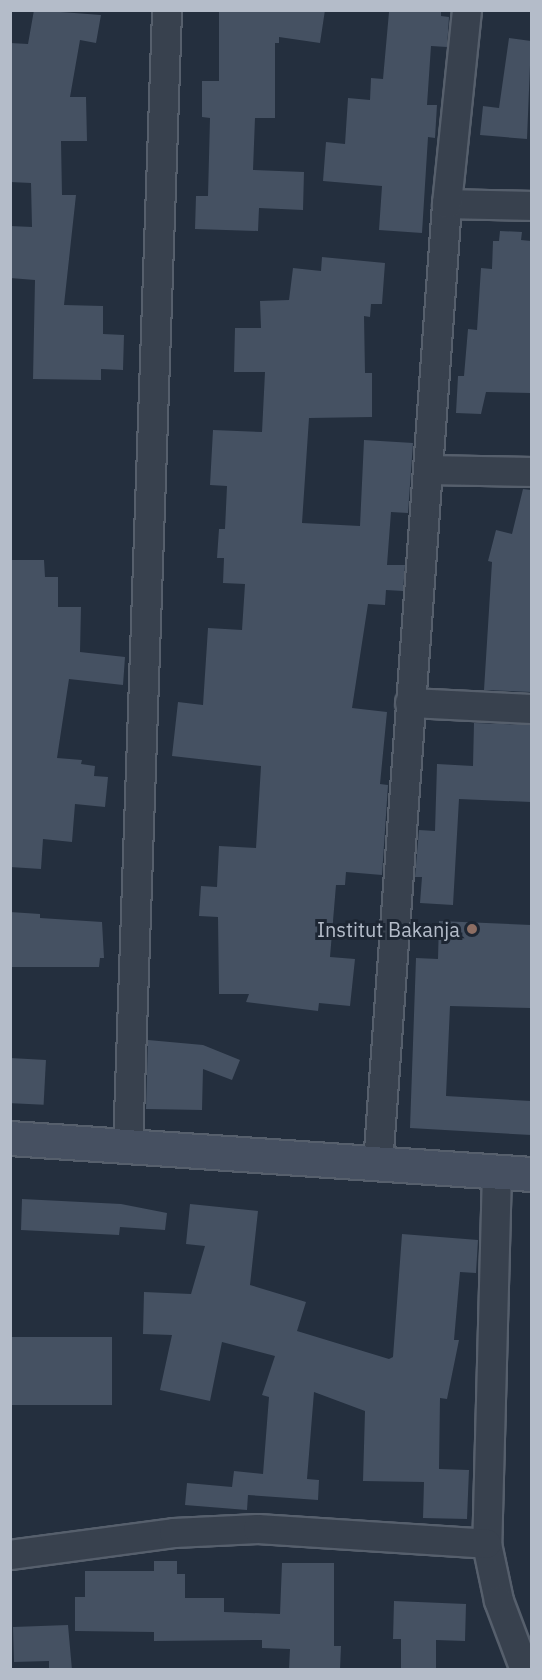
<!DOCTYPE html>
<style>
body{margin:0}
#map{position:relative;width:542px;height:1680px;overflow:hidden;background:#242f3e;font-family:"IBM Plex Sans",sans-serif}
div>[style]{position:absolute}
.building>*{inset:0;background:#455162;transform-origin:0 0}
.roads{filter:drop-shadow(2px 0 #565f6c) drop-shadow(-2px 0 #565f6c) drop-shadow(0 2px #565f6c) drop-shadow(0 -2px #565f6c)}
.street>*{height:28px;margin:-14px;padding:0 14px;transform-origin:14px;border-radius:14px;background:#38414e}
.secondary>*{height:33px;margin:-16.5px;padding:0 16.5px;transform-origin:16.5px;border-radius:16.5px;background:#465061}
.dots>*{width:16px;height:16px;translate:-50% -50%;box-sizing:border-box;border:3px solid #1d2633;border-radius:50%}
span{translate:-50% -50%;white-space:nowrap;text-align:center;line-height:1.15;-webkit-text-stroke:6px #1d2633;paint-order:stroke}
.poi-label{font-size:20px;color:#b4bcc9}
.right{translate:-100% -50%;text-align:right}
.frame{position:absolute;inset:0;border:12px solid #b4bcc9;pointer-events:none}
</style>
<div id="map">
<div class="building">
<i style="clip-path:polygon(34px 10px,101px 15px,96px 43px,80px 40px,70px 97px,86px 97px,87px 141px,61px 141px,62px 195px,76px 195px,64px 305px,103px 306px,103px 334px,124px 335px,123px 370px,101px 369px,101px 380px,33px 379px,35px 280px,10px 278px,10px 226px,32px 227px,31px 183px,10px 182px,10px 43px,28px 44px)"></i>
<i style="clip-path:polygon(219px 10px,325px 10px,320px 43px,279px 37px,279px 43px,275px 43px,275px 118px,255px 118px,253px 170px,304px 172px,303px 210px,259px 208px,258px 231px,195px 229px,196px 196px,208px 196px,210px 118px,202px 117px,202px 81px,219px 81px)"></i>
<i style="clip-path:polygon(396px 10px,441px 10px,441px 16px,449px 17px,447px 47px,431px 46px,427px 105px,437px 105px,435px 138px,428px 137px,422px 233px,379px 230px,382px 186px,323px 181px,326px 142px,345px 144px,348px 98px,370px 100px,371px 78px,383px 79px,389px 12px)"></i>
<i style="clip-path:polygon(509px 38px,531px 41px,527px 139px,480px 135px,483px 106px,499px 108px)"></i>
<i style="clip-path:polygon(500px 231px,522px 232px,521px 240px,531px 241px,531px 393px,486px 392px,481px 414px,456px 413px,458px 376px,464px 376px,468px 329px,477px 330px,481px 268px,492px 269px,493px 241px,499px 241px)"></i>
<i style="clip-path:polygon(322px 257px,385px 263px,382px 304px,371px 304px,370px 317px,364px 316px,365px 373px,372px 373px,372px 417px,309px 418px,302px 523px,360px 526px,364px 440px,413px 443px,408px 513px,391px 512px,387px 565px,405px 565px,403px 591px,386px 590px,385px 605px,368px 604px,352px 708px,387px 712px,380px 784px,388px 785px,382px 875px,346px 872px,345px 885px,336px 885px,330px 957px,355px 959px,350px 1006px,319px 1003px,318px 1011px,246px 1002px,249px 994px,219px 994px,218px 917px,199px 916px,201px 886px,217px 887px,219px 846px,256px 848px,261px 766px,172px 756px,178px 702px,203px 705px,208px 628px,242px 630px,245px 584px,223px 583px,224px 558px,217px 558px,219px 529px,225px 529px,227px 486px,210px 485px,213px 430px,262px 432px,265px 372px,234px 372px,235px 328px,261px 328px,260px 301px,289px 300px,293px 268px,321px 271px)"></i>
<i style="clip-path:polygon(523px 489px,531px 490px,531px 692px,484px 690px,492px 562px,488px 561px,496px 530px,512px 534px)"></i>
<i style="clip-path:polygon(11px 560px,44px 560px,45px 577px,58px 577px,58px 607px,81px 607px,80px 652px,125px 657px,123px 685px,69px 679px,57px 758px,82px 760px,81px 764px,95px 766px,94px 776px,108px 777px,105px 807px,75px 804px,72px 842px,43px 839px,41px 869px,10px 867px)"></i>
<i style="clip-path:polygon(474px 723px,531px 725px,531px 802px,459px 799px,453px 905px,420px 903px,422px 877px,415px 877px,419px 830px,435px 831px,437px 764px,473px 766px)"></i>
<i style="clip-path:polygon(10px 912px,40px 914px,40px 918px,102px 922px,104px 958px,100px 958px,99px 967px,10px 967px)"></i>
<i style="clip-path:polygon(439px 921px,531px 925px,531px 1008px,450px 1006px,446px 1096px,531px 1101px,531px 1135px,410px 1128px,416px 958px,438px 959px)"></i>
<i style="clip-path:polygon(148px 1040px,203px 1045px,240px 1060px,232px 1080px,203px 1069px,202px 1110px,146px 1109px)"></i>
<i style="left:10px;top:1058px;width:36px;height:45px;rotate:3deg"></i>
<i style="clip-path:polygon(22px 1199px,121px 1204px,167px 1213px,165px 1230px,120px 1227px,119px 1235px,21px 1230px)"></i>
<i style="clip-path:polygon(190px 1204px,258px 1211px,250px 1285px,306px 1302px,297px 1331px,389px 1359px,393px 1357px,402px 1234px,478px 1240px,476px 1273px,460px 1272px,454px 1340px,459px 1340px,447px 1399px,440px 1398px,439px 1469px,469px 1470px,467px 1519px,423px 1518px,424px 1482px,363px 1481px,365px 1411px,314px 1392px,307px 1479px,319px 1480px,318px 1500px,248px 1495px,247px 1510px,185px 1505px,187px 1483px,232px 1487px,234px 1471px,263px 1474px,269px 1397px,262px 1395px,275px 1356px,222px 1342px,210px 1401px,160px 1390px,172px 1335px,143px 1334px,144px 1292px,191px 1294px,205px 1246px,186px 1244px)"></i>
<i style="left:112px;top:1337px;width:68px;height:102px;rotate:90deg"></i>
<i style="clip-path:polygon(154px 1561px,177px 1561px,177px 1574px,185px 1574px,185px 1598px,224px 1598px,224px 1612px,280px 1614px,282px 1563px,334px 1563px,334px 1646px,341px 1646px,340px 1670px,289px 1670px,290px 1649px,262px 1648px,262px 1640px,154px 1641px,154px 1632px,75px 1631px,75px 1597px,85px 1597px,85px 1571px,154px 1571px)"></i>
<i style="clip-path:polygon(394px 1601px,466px 1604px,465px 1641px,436px 1640px,436px 1670px,401px 1670px,401px 1639px,393px 1639px)"></i>
<i style="clip-path:polygon(68px 1625px,72px 1670px,49px 1670px,49px 1661px,14px 1662px,13px 1627px)"></i>
</div>
<div class="roads">
<div class="street">
<i style="left:447px;top:204px;width:85px;rotate:1.3deg"></i>
<i style="left:429px;top:470px;width:103px;rotate:1.1deg"></i>
<i style="left:410px;top:703px;width:122px;rotate:2.8deg"></i>
<i style="left:128px;top:1146px;width:1137px;rotate:-88.03deg"></i>
<i style="left:378px;top:1165px;width:963px;rotate:-85.89deg"></i>
<i style="left:447px;top:204px;width:195px;rotate:-84.1deg"></i>
<i style="left:497px;top:1172px;width:372px;rotate:91.5deg"></i>
<i style="left:487px;top:1544px;width:58px;rotate:78.1deg"></i>
<i style="left:499px;top:1601px;width:74px;rotate:69.4deg"></i>
<i style="left:10px;top:1555px;width:165px;rotate:-7.6deg"></i>
<i style="left:174px;top:1533px;width:84px;rotate:-2.7deg"></i>
<i style="left:258px;top:1529px;width:229px;rotate:3.7deg"></i>
</div>
<div class="secondary">
<i style="left:10px;top:1138px;width:523px;rotate:3.95deg"></i>
</div>
</div>
<div class="dots">
<i style="left:472px;top:929px;background:#8d6e63"></i>
</div>
<div class="poi-label">
<span class="right" style="left:460px;top:929px">Institut Bakanja</span>
</div>
<div class="frame"></div>
</div>
